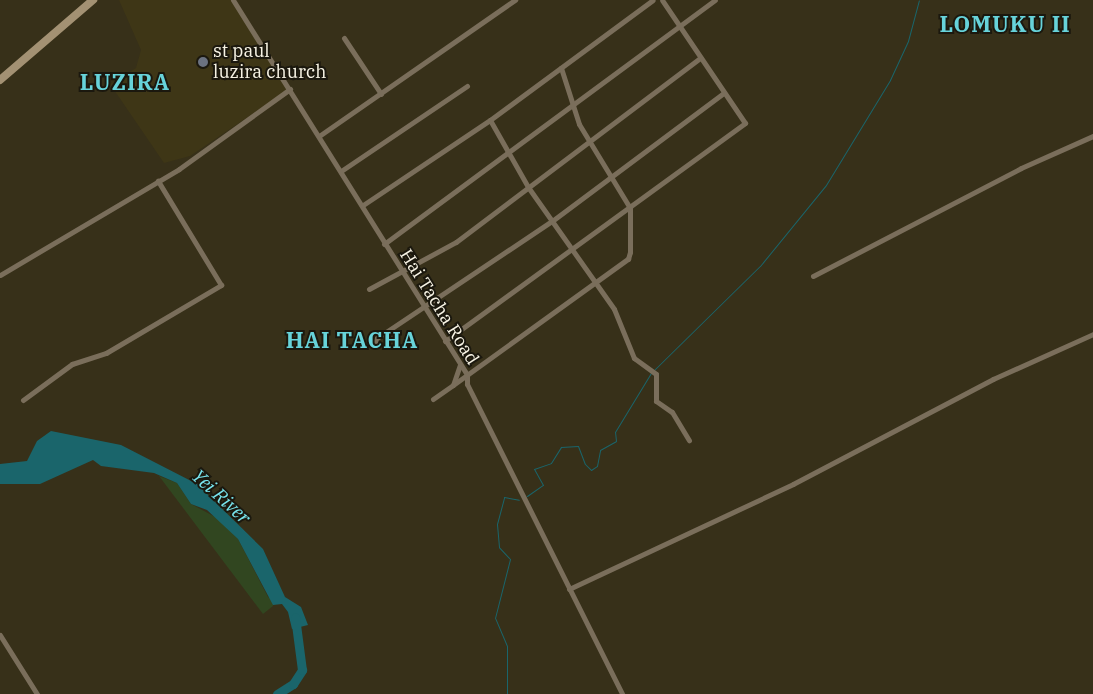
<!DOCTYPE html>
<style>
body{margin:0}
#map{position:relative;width:1093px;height:694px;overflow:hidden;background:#373019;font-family:"IBM Plex Serif",serif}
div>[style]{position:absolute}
.built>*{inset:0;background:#3e3616}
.green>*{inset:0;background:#314620}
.water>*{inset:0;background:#1a656b}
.stream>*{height:1px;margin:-0.5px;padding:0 0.5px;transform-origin:0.5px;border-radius:0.5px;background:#1a656b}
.river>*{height:9px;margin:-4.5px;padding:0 4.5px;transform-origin:4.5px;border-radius:4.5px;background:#1a656b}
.street>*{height:5px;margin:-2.5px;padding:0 2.5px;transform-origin:2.5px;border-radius:2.5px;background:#7a6e5b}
.secondary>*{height:8px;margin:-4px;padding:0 4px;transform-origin:4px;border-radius:4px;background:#a39173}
.dots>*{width:14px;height:14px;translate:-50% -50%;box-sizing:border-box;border:2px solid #1b180e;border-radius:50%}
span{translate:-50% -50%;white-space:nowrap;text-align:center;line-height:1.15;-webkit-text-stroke:4px #1b180e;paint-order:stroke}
.poi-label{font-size:18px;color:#f8f4e5}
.left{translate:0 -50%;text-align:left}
.street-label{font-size:18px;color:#f8f4e5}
.water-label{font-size:19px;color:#78e5ee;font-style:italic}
.district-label{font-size:22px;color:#67d3da;font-weight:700;letter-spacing:1px}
</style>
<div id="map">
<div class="built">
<i style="clip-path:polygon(119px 0,232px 0,288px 90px,190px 156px,164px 163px,110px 84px,136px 68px,141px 50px)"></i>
</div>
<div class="green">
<i style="clip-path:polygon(159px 476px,177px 483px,191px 504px,219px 519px,238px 539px,268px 597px,274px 601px,273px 606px,263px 614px)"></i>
</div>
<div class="water">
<i style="clip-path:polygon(51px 431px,121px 445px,197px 484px,263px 549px,285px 597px,301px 607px,308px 625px,292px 629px,288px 612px,282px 604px,273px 605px,238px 539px,207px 510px,191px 504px,177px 483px,154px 473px,101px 466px,93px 460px,40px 484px,0 484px,0 464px,27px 461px,37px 441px)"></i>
</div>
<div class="stream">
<i style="left:654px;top:370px;width:148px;rotate:-44.5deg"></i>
<i style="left:760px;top:266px;width:104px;rotate:-50.8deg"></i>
<i style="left:826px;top:185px;width:123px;rotate:-58.6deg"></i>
<i style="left:890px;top:80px;width:43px;rotate:-65.2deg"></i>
<i style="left:908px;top:41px;width:42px;rotate:-75deg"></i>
<i style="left:527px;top:496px;width:19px;rotate:-35deg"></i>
<i style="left:543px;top:485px;width:18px;rotate:-119deg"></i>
<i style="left:534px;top:469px;width:18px;rotate:-19deg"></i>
<i style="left:551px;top:463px;width:19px;rotate:-58deg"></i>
<i style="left:561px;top:447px;width:17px;rotate:-3deg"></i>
<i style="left:578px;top:446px;width:19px;rotate:69deg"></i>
<i style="left:585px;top:464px;width:8px;rotate:45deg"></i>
<i style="left:591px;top:470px;width:7px;rotate:-34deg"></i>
<i style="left:597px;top:466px;width:16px;rotate:-79deg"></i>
<i style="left:600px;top:450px;width:18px;rotate:-29deg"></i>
<i style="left:616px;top:441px;width:9px;rotate:-96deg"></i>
<i style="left:615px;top:432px;width:69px;rotate:-58.6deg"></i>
<i style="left:507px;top:694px;width:48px;rotate:-90deg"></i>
<i style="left:507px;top:646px;width:30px;rotate:-113deg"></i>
<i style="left:495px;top:618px;width:61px;rotate:-75.7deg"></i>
<i style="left:510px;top:559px;width:16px;rotate:-133deg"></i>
<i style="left:499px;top:547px;width:23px;rotate:-95deg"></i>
<i style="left:497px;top:524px;width:28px;rotate:-75deg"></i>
<i style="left:504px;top:497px;width:15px;rotate:11deg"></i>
</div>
<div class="river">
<i style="left:277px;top:694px;width:19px;rotate:-32deg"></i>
<i style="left:293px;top:684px;width:17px;rotate:-57deg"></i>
<i style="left:302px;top:670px;width:53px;rotate:-97.5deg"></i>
</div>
<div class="street">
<i style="left:233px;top:0;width:442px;rotate:58deg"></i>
<i style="left:467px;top:375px;width:9px;rotate:90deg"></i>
<i style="left:467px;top:384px;width:347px;rotate:63.4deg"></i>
<i style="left:344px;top:38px;width:67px;rotate:56.5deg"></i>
<i style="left:490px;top:120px;width:77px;rotate:60.4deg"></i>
<i style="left:528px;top:187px;width:149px;rotate:54.8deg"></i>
<i style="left:614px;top:309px;width:53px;rotate:67.8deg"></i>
<i style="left:634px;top:358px;width:27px;rotate:36deg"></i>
<i style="left:656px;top:374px;width:27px;rotate:90deg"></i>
<i style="left:656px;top:401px;width:19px;rotate:35deg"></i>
<i style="left:672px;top:412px;width:33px;rotate:59deg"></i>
<i style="left:319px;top:136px;width:239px;rotate:-34.8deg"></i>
<i style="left:341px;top:171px;width:152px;rotate:-34deg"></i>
<i style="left:363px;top:205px;width:153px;rotate:-33.8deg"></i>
<i style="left:490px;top:120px;width:202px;rotate:-36.4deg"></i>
<i style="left:384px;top:244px;width:411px;rotate:-36.4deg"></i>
<i style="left:0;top:275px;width:208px;rotate:-30.6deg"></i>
<i style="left:179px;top:169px;width:137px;rotate:-35.8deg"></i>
<i style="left:813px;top:276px;width:234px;rotate:-27.4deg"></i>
<i style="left:1021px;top:168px;width:79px;rotate:-24deg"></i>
<i style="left:369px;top:289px;width:99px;rotate:-28.4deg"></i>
<i style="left:456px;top:242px;width:306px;rotate:-37deg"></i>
<i style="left:445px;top:341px;width:371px;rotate:-36deg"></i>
<i style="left:745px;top:123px;width:148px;rotate:-124deg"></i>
<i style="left:374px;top:345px;width:8px;rotate:-67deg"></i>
<i style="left:377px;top:338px;width:211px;rotate:-33.8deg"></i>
<i style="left:552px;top:221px;width:214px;rotate:-36.7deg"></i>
<i style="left:453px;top:385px;width:216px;rotate:-35.8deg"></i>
<i style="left:628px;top:259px;width:7px;rotate:-74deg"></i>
<i style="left:630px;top:252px;width:44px;rotate:-90deg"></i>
<i style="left:630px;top:208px;width:98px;rotate:-121.3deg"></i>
<i style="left:579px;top:124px;width:59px;rotate:-107.8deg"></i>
<i style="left:433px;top:399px;width:24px;rotate:-35deg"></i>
<i style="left:453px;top:385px;width:21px;rotate:-71deg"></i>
<i style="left:23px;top:400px;width:61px;rotate:-36.3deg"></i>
<i style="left:72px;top:364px;width:36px;rotate:-18deg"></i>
<i style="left:106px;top:353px;width:134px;rotate:-30.6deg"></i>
<i style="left:221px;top:285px;width:122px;rotate:-121.2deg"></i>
<i style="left:569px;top:589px;width:247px;rotate:-25.1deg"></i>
<i style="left:793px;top:484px;width:226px;rotate:-27.7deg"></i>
<i style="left:993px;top:379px;width:110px;rotate:-24.2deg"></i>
<i style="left:0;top:635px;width:70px;rotate:57.9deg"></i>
</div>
<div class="secondary">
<i style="left:0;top:80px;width:123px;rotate:-40.7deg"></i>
</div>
<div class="dots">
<i style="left:203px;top:62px;background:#6b7280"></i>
</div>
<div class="poi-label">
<span class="left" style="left:213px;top:62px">st paul<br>luzira church</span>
</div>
<div class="street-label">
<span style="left:439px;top:307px;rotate:58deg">Hai Tacha Road</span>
</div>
<div class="water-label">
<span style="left:221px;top:497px;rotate:42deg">Yei River</span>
</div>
<div class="district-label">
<span style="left:1005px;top:24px">LOMUKU II</span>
<span style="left:125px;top:82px">LUZIRA</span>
<span style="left:352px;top:340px">HAI TACHA</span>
</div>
</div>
